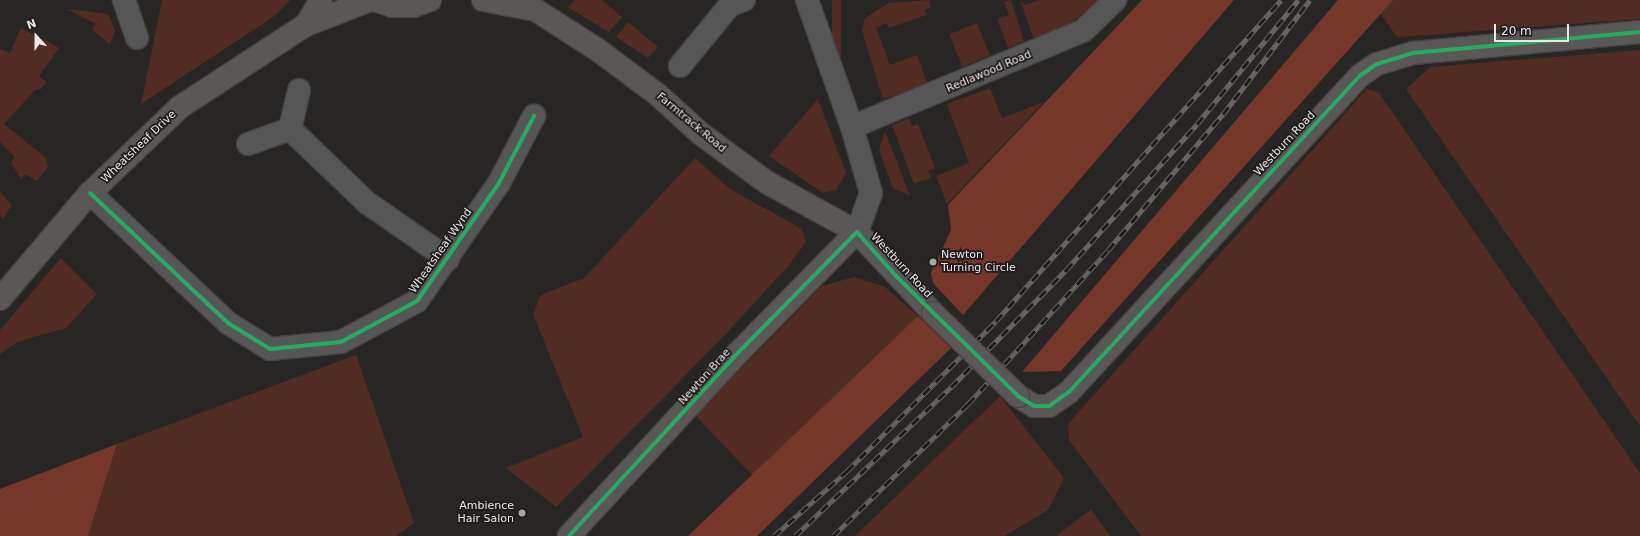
<!DOCTYPE html>
<style>
body{margin:0}
#map{position:relative;width:1640px;height:536px;overflow:hidden;background:#282625;font-family:"DejaVu Sans",sans-serif}
div>[style]{position:absolute}
.green>*{inset:0;background:#522b23;transform-origin:0 0}
.forest>*{inset:0;background:#76372b}
.roads{filter:drop-shadow(1px 0 #454342) drop-shadow(-1px 0 #454342) drop-shadow(0 1px #454342) drop-shadow(0 -1px #454342)}
.street>*{height:22px;margin:-11px;padding:0 11px;transform-origin:11px;border-radius:11px;background:#575656}
.secondary>*{height:22px;margin:-11px;padding:0 11px;transform-origin:11px;border-radius:11px;background:#5b5756}
.rail>*{height:4.5px;margin-top:-2.25px;transform-origin:0;background:repeating-linear-gradient(90deg,#1f1b1a 0 9px,#656463 0 18px);box-sizing:border-box;border-block:1px solid #656463}
.bridges{filter:drop-shadow(1px 0 #454342) drop-shadow(-1px 0 #454342) drop-shadow(0 1px #454342) drop-shadow(0 -1px #454342)}
.secondary-bridge>*{height:22px;margin:-11px;padding:0 11px;transform-origin:11px;border-radius:11px;background:#5b5756}
.cycleway>*{height:4px;margin:-2px;padding:0 2px;transform-origin:2px;border-radius:2px;background:#26ab63}
.dots>*{width:11px;height:11px;translate:-50% -50%;box-sizing:border-box;border:2px solid #1f1b1a;border-radius:50%}
span{translate:-50% -50%;white-space:nowrap;text-align:center;line-height:1.15;-webkit-text-stroke:3.5px #1f1b1a;paint-order:stroke}
.street-label{font-size:11px;color:#ebe9e8}
.poi-label{font-size:11px;color:#ebe9e8}
.left{translate:0 -50%;text-align:left}
.right{translate:-100% -50%;text-align:right}
.north{position:absolute;left:16px;top:16px;width:40px;height:40px;-webkit-text-stroke:3px #1f1b1a;paint-order:stroke;rotate:339deg;font-size:11px;font-weight:700;line-height:16px;text-align:center;color:#ebe9e8}
.north::after{content:'';display:block;margin:auto;width:14px;height:18px;background:#ebe9e8;clip-path:polygon(50% 0,100% 100%,50% 72%,0 100%)}
.scale{position:absolute;left:1494px;top:24px;width:75px;height:18px;box-sizing:border-box;border:2px solid #ebe9e8;border-top:0;padding-left:5px;font-size:12px;line-height:14px;white-space:nowrap;color:#ebe9e8;-webkit-text-stroke:3px #1f1b1a;paint-order:stroke}
</style>
<div id="map">
<div class="green">
<i style="clip-path:polygon(162px 0,290px 0,276px 15px,141px 104px)"></i>
<i style="clip-path:polygon(556px 0,568px 7px,575px 0,602px 0,622px 17px,609px 32px)"></i>
<i style="left:832px;top:0;width:9px;height:101px"></i>
<i style="clip-path:polygon(929px 0,931px 7px,924px 10px,926px 15px,889px 28px,887px 23px,876px 28px,890px 65px,917px 55px,928px 85px,883px 99px,862px 31px,865px 18px,889px 3px)"></i>
<i style="clip-path:polygon(1011px 0,1024px 41px,1008px 48px,997px 19px,1009px 15px,1004px 2px)"></i>
<i style="clip-path:polygon(1020px 0,1025px 5px,1039px 0,1099px 0,1070px 24px,1034px 39px)"></i>
<i style="clip-path:polygon(1393px 0,1640px 0,1640px 19px,1397px 37px,1380px 13px)"></i>
<i style="clip-path:polygon(67px 9px,108px 14px,115px 31px,110px 44px,92px 30px,96px 24px)"></i>
<i style="clip-path:polygon(628px 22px,658px 47px,648px 58px,616px 37px)"></i>
<i style="left:977px;top:23px;width:35px;height:30px;rotate:68deg"></i>
<i style="clip-path:polygon(21px 28px,59px 48px,39px 76px,47px 82px,41px 89px,35px 90px,4px 124px,46px 158px,48px 167px,37px 181px,25px 174px,21px 180px,11px 162px,15px 157px,0 142px,0 49px,10px 53px)"></i>
<i style="clip-path:polygon(1640px 50px,1640px 426px,1406px 89px,1430px 67px)"></i>
<i style="clip-path:polygon(990px 88px,1002px 118px,1044px 102px,947px 204px,936px 176px,969px 163px,947px 104px)"></i>
<i style="clip-path:polygon(1367px 89px,1379px 93px,1640px 473px,1640px 536px,1141px 536px,1069px 440px,1068px 424px)"></i>
<i style="clip-path:polygon(818px 99px,846px 173px,836px 190px,823px 193px,769px 156px)"></i>
<i style="clip-path:polygon(909px 118px,912px 126px,918px 124px,935px 168px,928px 171px,931px 178px,914px 184px,892px 125px)"></i>
<i style="clip-path:polygon(885px 131px,910px 196px,893px 188px,879px 150px)"></i>
<i style="clip-path:polygon(695px 158px,730px 189px,802px 229px,806px 242px,789px 265px,723px 337px,556px 507px,506px 468px,583px 437px,533px 314px,541px 295px,584px 278px)"></i>
<i style="clip-path:polygon(0 192px,12px 205px,3px 219px,0 216px)"></i>
<i style="clip-path:polygon(61px 258px,97px 294px,66px 328px,17px 342px,0 354px,0 330px)"></i>
<i style="clip-path:polygon(854px 277px,885px 287px,918px 316px,753px 476px,695px 415px,822px 286px)"></i>
<i style="clip-path:polygon(356px 355px,414px 523px,396px 536px,88px 536px,117px 444px)"></i>
<i style="clip-path:polygon(1000px 396px,1064px 478px,1048px 510px,1004px 536px,855px 536px)"></i>
<i style="clip-path:polygon(1091px 509px,1110px 536px,1056px 536px,1065px 529px)"></i>
</div>
<div class="forest">
<i style="clip-path:polygon(1142px 0,1234px 0,963px 315px,933px 283px,931px 273px,951px 230px,948px 205px)"></i>
<i style="clip-path:polygon(1338px 0,1393px 0,1061px 371px,1022px 372px)"></i>
<i style="clip-path:polygon(918px 316px,951px 348px,757px 536px,688px 536px)"></i>
<i style="clip-path:polygon(117px 444px,88px 536px,0 536px,0 489px)"></i>
</div>
<div class="roads">
<div class="street">
<i style="left:124px;top:0;width:40px;rotate:71.1deg"></i>
<i style="left:807px;top:0;width:135px;rotate:70.5deg"></i>
<i style="left:852px;top:127px;width:250px;rotate:-22.6deg"></i>
<i style="left:1083px;top:31px;width:45px;rotate:-44.1deg"></i>
<i style="left:680px;top:66px;width:79px;rotate:-50.7deg"></i>
<i style="left:730px;top:5px;width:15px;rotate:-20deg"></i>
<i style="left:852px;top:127px;width:69px;rotate:73.9deg"></i>
<i style="left:871px;top:193px;width:41px;rotate:109.7deg"></i>
<i style="left:290px;top:129px;width:105px;rotate:43.8deg"></i>
<i style="left:366px;top:202px;width:100px;rotate:34.8deg"></i>
<i style="left:248px;top:144px;width:45px;rotate:-19.7deg"></i>
<i style="left:290px;top:129px;width:40px;rotate:-77deg"></i>
<i style="left:90px;top:193px;width:190px;rotate:43.3deg"></i>
<i style="left:228px;top:323px;width:49px;rotate:31.8deg"></i>
<i style="left:270px;top:349px;width:71px;rotate:-5.6deg"></i>
<i style="left:341px;top:342px;width:86px;rotate:-28.3deg"></i>
<i style="left:417px;top:301px;width:144px;rotate:-55.2deg"></i>
<i style="left:499px;top:183px;width:76px;rotate:-62.4deg"></i>
</div>
<div class="secondary">
<i style="left:375px;top:0;width:18px;rotate:19deg"></i>
<i style="left:392px;top:6px;width:21px"></i>
<i style="left:413px;top:6px;width:18px;rotate:-19deg"></i>
<i style="left:483px;top:0;width:48px;rotate:10.8deg"></i>
<i style="left:520px;top:0;width:93px;rotate:32.7deg"></i>
<i style="left:598px;top:50px;width:74px;rotate:36.7deg"></i>
<i style="left:657px;top:94px;width:59px;rotate:42.3deg"></i>
<i style="left:701px;top:134px;width:83px;rotate:36.2deg"></i>
<i style="left:768px;top:183px;width:102px;rotate:28.8deg"></i>
<i style="left:857px;top:232px;width:111px;rotate:46.8deg"></i>
<i style="left:306px;top:25px;width:29px;rotate:-59deg"></i>
<i style="left:0;top:299px;width:139px;rotate:-49.7deg"></i>
<i style="left:90px;top:193px;width:124px;rotate:-43.7deg"></i>
<i style="left:180px;top:107px;width:150px;rotate:-33.1deg"></i>
<i style="left:306px;top:25px;width:69px;rotate:-21.3deg"></i>
<i style="left:1018px;top:396px;width:19px;rotate:32deg"></i>
<i style="left:1034px;top:406px;width:15px"></i>
<i style="left:1049px;top:406px;width:24px;rotate:-35deg"></i>
<i style="left:1069px;top:392px;width:431px;rotate:-47.4deg"></i>
<i style="left:1361px;top:75px;width:19px;rotate:-35deg"></i>
<i style="left:1377px;top:64px;width:38px;rotate:-17deg"></i>
<i style="left:1413px;top:53px;width:228px;rotate:-5.3deg"></i>
<i style="left:569px;top:536px;width:242px;rotate:-47.3deg"></i>
<i style="left:733px;top:358px;width:177px;rotate:-45.5deg"></i>
</div>
</div>
<div class="rail">
<i style="left:774px;top:536px;width:98px;rotate:-41.7deg"></i>
<i style="left:847px;top:471px;width:211px;rotate:-45.2deg"></i>
<i style="left:996px;top:321px;width:429px;rotate:-48.4deg"></i>
<i style="left:795px;top:536px;width:216px;rotate:-43.7deg"></i>
<i style="left:951px;top:387px;width:164px;rotate:-45.5deg"></i>
<i style="left:1066px;top:270px;width:196px;rotate:-48.1deg"></i>
<i style="left:1197px;top:124px;width:160px;rotate:-50.8deg"></i>
<i style="left:833px;top:536px;width:189px;rotate:-44.4deg"></i>
<i style="left:968px;top:404px;width:208px;rotate:-47.7deg"></i>
<i style="left:1108px;top:250px;width:178px;rotate:-49.8deg"></i>
<i style="left:1223px;top:114px;width:143px;rotate:-52.7deg"></i>
</div>
<div class="bridges">
<div class="secondary-bridge">
<i style="left:933px;top:313px;width:119px;rotate:44.3deg"></i>
</div>
</div>
<div class="cycleway">
<i style="left:90px;top:193px;width:190px;rotate:43.3deg"></i>
<i style="left:228px;top:323px;width:49px;rotate:31.8deg"></i>
<i style="left:270px;top:349px;width:71px;rotate:-5.6deg"></i>
<i style="left:341px;top:342px;width:86px;rotate:-28.3deg"></i>
<i style="left:417px;top:301px;width:144px;rotate:-55.2deg"></i>
<i style="left:499px;top:183px;width:76px;rotate:-62.4deg"></i>
<i style="left:569px;top:536px;width:242px;rotate:-47.3deg"></i>
<i style="left:733px;top:358px;width:177px;rotate:-45.5deg"></i>
<i style="left:857px;top:232px;width:60px;rotate:48.4deg"></i>
<i style="left:897px;top:277px;width:170px;rotate:44.5deg"></i>
<i style="left:1018px;top:396px;width:19px;rotate:32deg"></i>
<i style="left:1034px;top:406px;width:15px"></i>
<i style="left:1049px;top:406px;width:24px;rotate:-35deg"></i>
<i style="left:1069px;top:392px;width:431px;rotate:-47.4deg"></i>
<i style="left:1361px;top:75px;width:19px;rotate:-35deg"></i>
<i style="left:1377px;top:64px;width:38px;rotate:-17deg"></i>
<i style="left:1413px;top:53px;width:228px;rotate:-5.3deg"></i>
</div>
<div class="dots">
<i style="left:933px;top:262px;background:#a7a5a4"></i>
<i style="left:522px;top:513px;background:#a7a5a4"></i>
</div>
<div class="street-label">
<span style="left:989px;top:72px;rotate:-23deg">Redlawood Road</span>
<span style="left:691px;top:123px;rotate:40deg">Farmtrack Road</span>
<span style="left:1285px;top:144px;rotate:-47deg">Westburn Road</span>
<span style="left:139px;top:147px;rotate:-44deg">Wheatsheaf Drive</span>
<span style="left:441px;top:251px;rotate:-55deg">Wheatsheaf Wynd</span>
<span style="left:901px;top:266px;rotate:47deg">Westburn Road</span>
<span style="left:705px;top:377px;rotate:-48deg">Newton Brae</span>
</div>
<div class="poi-label">
<span class="left" style="left:941px;top:262px">Newton<br>Turning Circle</span>
<span class="right" style="left:514px;top:513px">Ambience<br>Hair Salon</span>
</div>
<div class="north">N</div>
<div class="scale">20 m</div>
</div>
